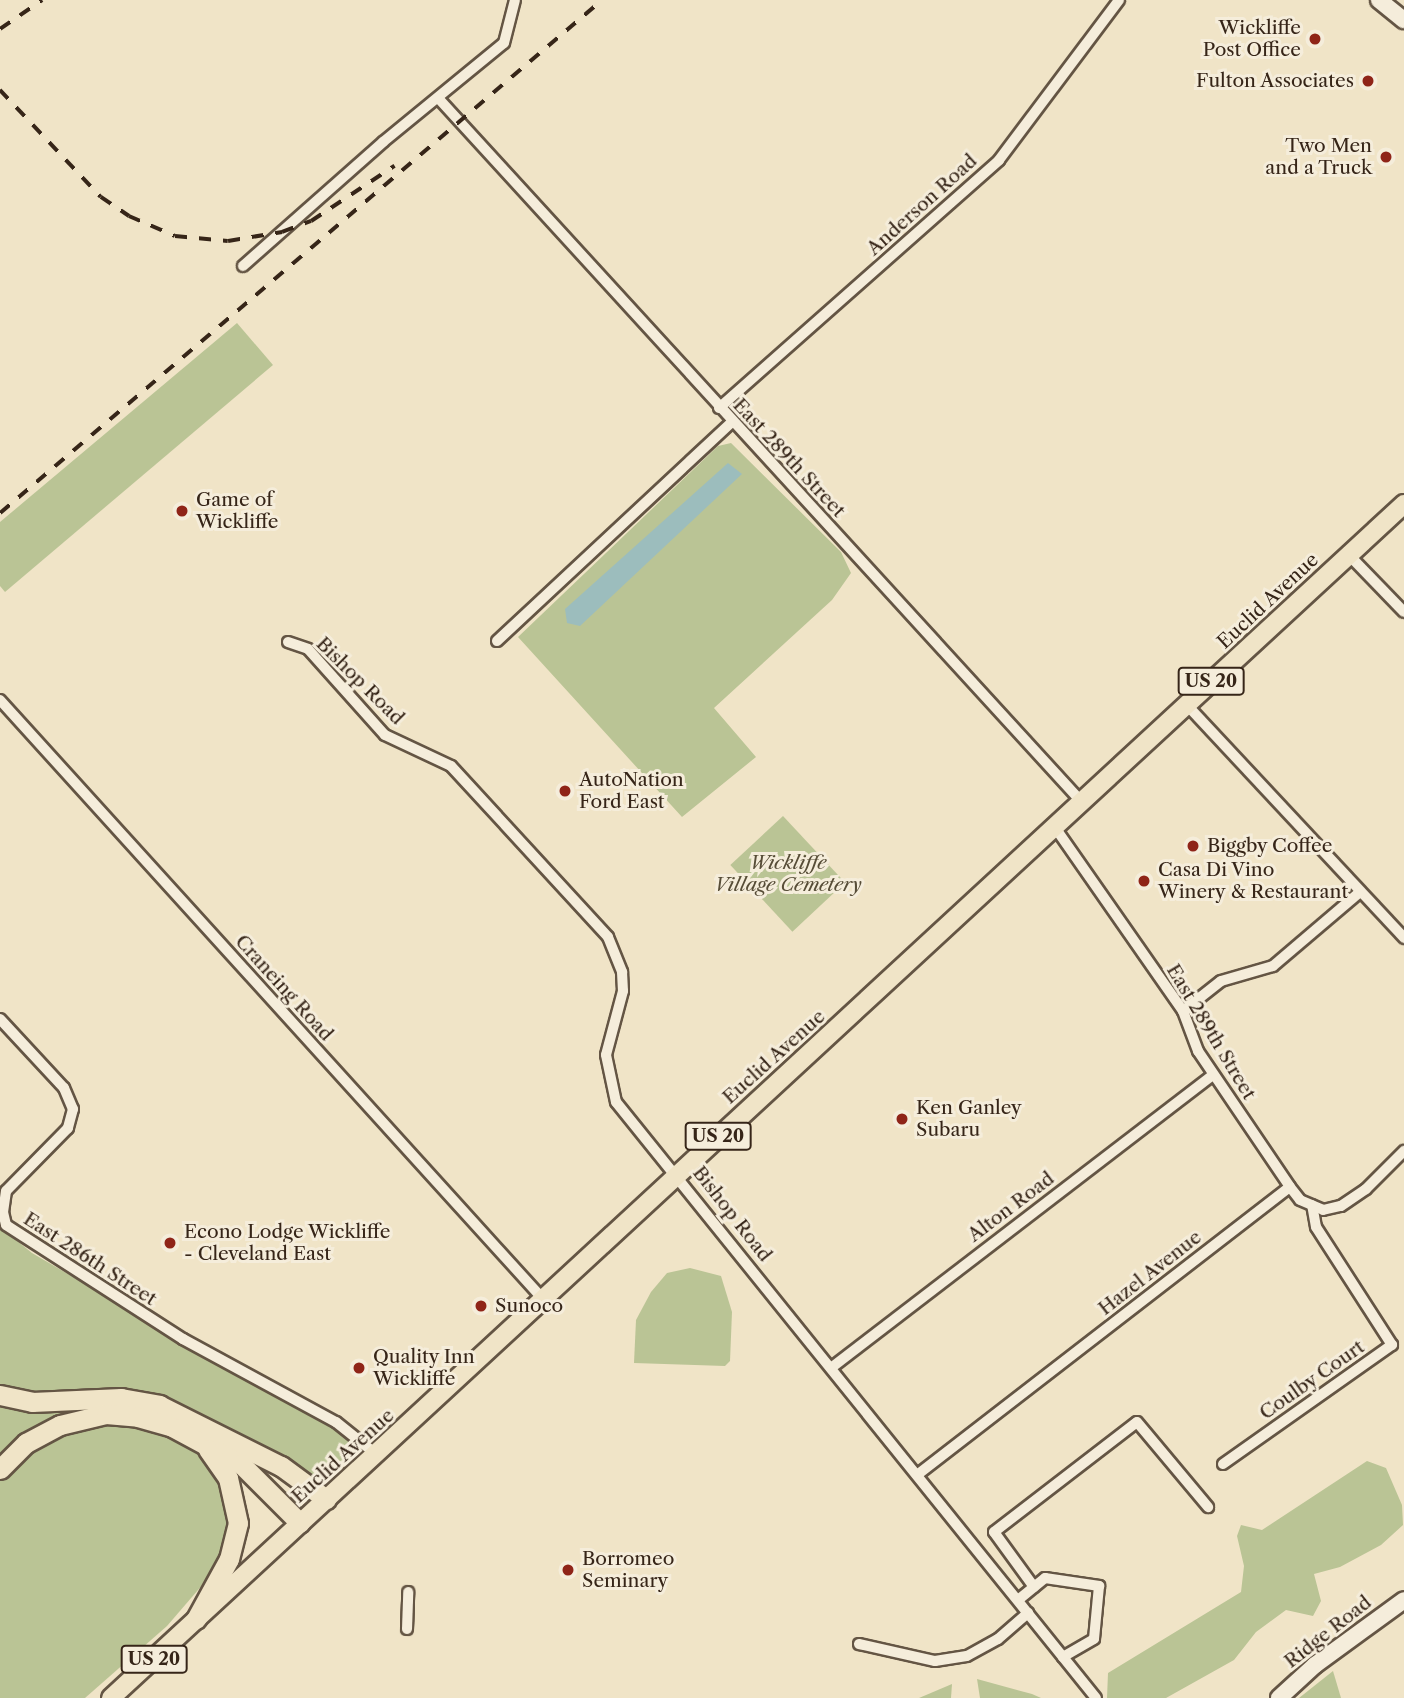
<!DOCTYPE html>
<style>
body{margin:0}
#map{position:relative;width:1404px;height:1698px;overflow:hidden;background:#f0e4c7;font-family:"Libre Caslon Text",serif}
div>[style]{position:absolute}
.green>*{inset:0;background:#bac495;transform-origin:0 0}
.water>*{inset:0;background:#9cbdbd}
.roads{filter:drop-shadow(2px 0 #645544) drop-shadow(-2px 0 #645544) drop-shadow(0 2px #645544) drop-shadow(0 -2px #645544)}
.street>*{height:10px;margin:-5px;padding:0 5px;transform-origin:5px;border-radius:5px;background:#f5eddb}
.secondary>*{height:16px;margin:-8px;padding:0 8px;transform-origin:8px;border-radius:8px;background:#f5eddb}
.primary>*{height:18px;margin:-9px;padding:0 9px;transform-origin:9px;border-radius:9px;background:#f0e4c7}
.highway>*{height:19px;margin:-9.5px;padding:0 9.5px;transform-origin:9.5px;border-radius:9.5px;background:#f0e4c7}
.rail>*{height:3.5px;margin-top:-1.75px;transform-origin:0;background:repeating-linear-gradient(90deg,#362518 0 12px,transparent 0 24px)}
.dots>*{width:19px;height:19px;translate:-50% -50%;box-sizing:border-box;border:4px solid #f5eddb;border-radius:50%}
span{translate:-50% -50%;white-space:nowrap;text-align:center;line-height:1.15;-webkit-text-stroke:6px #f5eddb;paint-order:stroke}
.shield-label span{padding:2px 5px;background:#f5eddb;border:2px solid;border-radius:5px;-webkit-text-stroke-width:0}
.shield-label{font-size:18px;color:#362518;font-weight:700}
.poi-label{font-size:19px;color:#362518}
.right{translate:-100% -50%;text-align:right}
.left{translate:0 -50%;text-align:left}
.street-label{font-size:19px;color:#362518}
.park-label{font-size:19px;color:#574d37;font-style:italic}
</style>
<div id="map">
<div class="green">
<i style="clip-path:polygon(237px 323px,273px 365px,5px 592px,0 586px,0 522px)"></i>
<i style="clip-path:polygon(731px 443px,841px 552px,851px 573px,832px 600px,714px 708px,756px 757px,682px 817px,518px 637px,718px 446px)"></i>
<i style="left:783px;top:816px;width:91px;height:72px;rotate:47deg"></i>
<i style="clip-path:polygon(0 1215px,5px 1231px,32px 1253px,344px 1435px,351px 1442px,352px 1453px,320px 1480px,195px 1411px,155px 1396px,46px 1396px,0 1388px)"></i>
<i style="clip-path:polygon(690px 1268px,721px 1276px,732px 1312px,730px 1361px,725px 1366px,634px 1363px,636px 1320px,651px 1292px,667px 1273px)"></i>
<i style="clip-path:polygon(0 1401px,117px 1407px,0 1463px)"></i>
<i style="clip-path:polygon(126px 1421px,182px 1441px,208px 1458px,223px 1482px,230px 1520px,223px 1561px,167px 1626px,85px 1698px,0 1698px,0 1480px,25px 1454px,84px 1422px)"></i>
<i style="clip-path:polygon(1367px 1461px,1386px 1468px,1402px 1505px,1403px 1525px,1381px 1545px,1340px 1567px,1314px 1574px,1321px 1601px,1313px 1616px,1286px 1610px,1256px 1632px,1234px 1660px,1166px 1698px,1107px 1698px,1108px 1673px,1241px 1592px,1244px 1566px,1237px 1536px,1241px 1525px,1262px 1530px)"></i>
<i style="clip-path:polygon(1333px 1671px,1341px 1698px,1299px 1698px)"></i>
<i style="clip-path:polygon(977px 1679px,1032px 1694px,1041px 1698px,980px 1698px)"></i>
<i style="clip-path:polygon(952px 1684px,951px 1698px,919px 1698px)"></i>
</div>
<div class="water">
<i style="clip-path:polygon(728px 463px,742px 474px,580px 626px,567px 623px,565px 609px)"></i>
</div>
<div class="roads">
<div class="street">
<i style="left:439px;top:99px;width:951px;rotate:47.56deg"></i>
<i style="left:243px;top:266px;width:187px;rotate:-41.5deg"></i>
<i style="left:383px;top:142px;width:156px;rotate:-39.3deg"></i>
<i style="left:504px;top:43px;width:44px;rotate:-75.7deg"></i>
<i style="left:719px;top:408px;width:374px;rotate:-41.5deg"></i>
<i style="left:999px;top:160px;width:200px;rotate:-53.1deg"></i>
<i style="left:1349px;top:555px;width:79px;rotate:46deg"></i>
<i style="left:497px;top:641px;width:321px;rotate:-43deg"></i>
<i style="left:288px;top:642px;width:21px;rotate:19deg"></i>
<i style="left:308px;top:649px;width:115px;rotate:48.2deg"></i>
<i style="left:385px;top:735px;width:73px;rotate:25.2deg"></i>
<i style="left:451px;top:766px;width:232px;rotate:47.4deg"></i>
<i style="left:608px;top:937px;width:38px;rotate:68deg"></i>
<i style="left:622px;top:972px;width:19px;rotate:87deg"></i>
<i style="left:623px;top:991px;width:66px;rotate:104.9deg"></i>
<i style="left:606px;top:1055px;width:48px;rotate:78deg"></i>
<i style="left:616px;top:1102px;width:765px;rotate:51.15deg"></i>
<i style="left:0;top:700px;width:808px;rotate:47.81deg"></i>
<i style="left:1186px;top:704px;width:320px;rotate:47deg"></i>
<i style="left:1054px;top:826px;width:226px;rotate:55.1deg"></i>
<i style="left:1183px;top:1011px;width:43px;rotate:69.4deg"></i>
<i style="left:1198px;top:1051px;width:164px;rotate:55.9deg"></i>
<i style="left:1183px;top:1011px;width:48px;rotate:-38.3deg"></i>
<i style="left:1221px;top:981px;width:54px;rotate:-16.1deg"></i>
<i style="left:1273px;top:966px;width:114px;rotate:-40.4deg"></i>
<i style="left:0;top:1019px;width:94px;rotate:47.2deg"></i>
<i style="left:64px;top:1088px;width:23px;rotate:67deg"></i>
<i style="left:73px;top:1109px;width:20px;rotate:105deg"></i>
<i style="left:68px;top:1128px;width:88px;rotate:134.5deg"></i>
<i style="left:6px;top:1191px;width:21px;rotate:98deg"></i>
<i style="left:3px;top:1212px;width:13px;rotate:77deg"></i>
<i style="left:6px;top:1225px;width:211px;rotate:32.8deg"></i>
<i style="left:183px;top:1339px;width:174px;rotate:28.5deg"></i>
<i style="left:336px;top:1422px;width:53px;rotate:38.8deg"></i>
<i style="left:831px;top:1368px;width:481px;rotate:-37.5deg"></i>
<i style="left:1223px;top:1464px;width:207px;rotate:-35.2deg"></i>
<i style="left:1392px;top:1345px;width:140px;rotate:-122.8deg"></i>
<i style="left:1316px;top:1227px;width:22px;rotate:-100deg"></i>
<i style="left:917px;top:1475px;width:471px;rotate:-37.7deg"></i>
<i style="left:1290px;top:1187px;width:16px;rotate:52deg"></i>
<i style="left:1300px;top:1200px;width:25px;rotate:23deg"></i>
<i style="left:1323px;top:1210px;width:18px;rotate:-13deg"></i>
<i style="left:1341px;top:1206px;width:30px;rotate:-34deg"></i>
<i style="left:1366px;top:1189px;width:54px;rotate:-45deg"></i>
<i style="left:1034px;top:1587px;width:68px;rotate:-126deg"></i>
<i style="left:994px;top:1532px;width:180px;rotate:-37.6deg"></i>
<i style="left:1137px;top:1422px;width:111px;rotate:50.1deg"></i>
<i style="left:1018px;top:1600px;width:35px;rotate:-39deg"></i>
<i style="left:1045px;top:1578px;width:55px;rotate:8.4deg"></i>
<i style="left:1099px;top:1586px;width:53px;rotate:95.4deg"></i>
<i style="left:1094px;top:1639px;width:36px;rotate:150deg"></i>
<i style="left:407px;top:1629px;width:37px;rotate:-88deg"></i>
<i style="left:859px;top:1644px;width:78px;rotate:12.6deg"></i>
<i style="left:935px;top:1661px;width:32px;rotate:-9deg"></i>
<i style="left:967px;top:1656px;width:35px;rotate:-29deg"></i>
<i style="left:998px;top:1639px;width:40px;rotate:-41deg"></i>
</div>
<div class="secondary">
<i style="left:1379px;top:0;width:32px;rotate:39deg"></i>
<i style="left:1279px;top:1698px;width:49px;rotate:-42.5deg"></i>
<i style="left:1315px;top:1665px;width:110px;rotate:-36.1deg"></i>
</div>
<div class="primary">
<i style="left:111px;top:1698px;width:1760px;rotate:-42.72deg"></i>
</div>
<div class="highway">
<i style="left:0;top:1395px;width:33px;rotate:12deg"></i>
<i style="left:32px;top:1402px;width:89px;rotate:-2.6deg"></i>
<i style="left:121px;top:1398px;width:39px;rotate:10deg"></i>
<i style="left:159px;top:1405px;width:136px;rotate:26.6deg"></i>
<i style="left:281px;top:1466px;width:56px;rotate:36.3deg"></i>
<i style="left:0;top:1469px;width:37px;rotate:-45deg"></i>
<i style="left:26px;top:1443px;width:38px;rotate:-28deg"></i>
<i style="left:60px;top:1425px;width:47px;rotate:-13.4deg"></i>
<i style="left:106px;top:1414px;width:32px;rotate:5deg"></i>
<i style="left:138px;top:1417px;width:35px;rotate:16deg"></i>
<i style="left:172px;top:1427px;width:78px;rotate:28.2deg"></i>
<i style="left:241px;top:1464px;width:83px;rotate:45deg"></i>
<i style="left:196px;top:1619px;width:68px;rotate:-61.2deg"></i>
<i style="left:229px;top:1559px;width:37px;rotate:-76deg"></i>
<i style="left:238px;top:1523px;width:46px;rotate:-102.5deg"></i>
<i style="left:228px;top:1478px;width:35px;rotate:-125deg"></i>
</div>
</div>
<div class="rail">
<i style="left:0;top:29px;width:51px;rotate:-34.6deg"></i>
<i style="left:0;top:90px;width:147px;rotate:46.7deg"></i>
<i style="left:101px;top:197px;width:34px;rotate:34deg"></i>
<i style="left:129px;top:216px;width:50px;rotate:23.5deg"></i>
<i style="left:175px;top:236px;width:53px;rotate:5.4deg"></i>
<i style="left:228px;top:241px;width:55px;rotate:-9.5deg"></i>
<i style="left:282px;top:232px;width:31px;rotate:-21deg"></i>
<i style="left:311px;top:221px;width:100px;rotate:-33.5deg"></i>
<i style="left:0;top:513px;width:791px;rotate:-40.44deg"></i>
</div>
<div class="dots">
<i style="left:1315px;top:39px;background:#8f2418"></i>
<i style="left:1368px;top:81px;background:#8f2418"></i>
<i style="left:1386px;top:157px;background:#8f2418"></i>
<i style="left:182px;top:511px;background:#8f2418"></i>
<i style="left:565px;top:791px;background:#8f2418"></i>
<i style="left:1193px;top:846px;background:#8f2418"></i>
<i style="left:1144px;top:881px;background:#8f2418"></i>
<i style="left:902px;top:1119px;background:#8f2418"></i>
<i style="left:170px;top:1243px;background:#8f2418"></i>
<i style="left:481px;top:1306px;background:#8f2418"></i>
<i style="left:359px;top:1368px;background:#8f2418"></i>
<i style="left:568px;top:1570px;background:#8f2418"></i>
</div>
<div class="shield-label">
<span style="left:1211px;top:681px">US 20</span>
<span style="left:718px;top:1136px">US 20</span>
<span style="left:154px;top:1659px">US 20</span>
</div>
<div class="poi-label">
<span class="right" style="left:1301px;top:39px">Wickliffe<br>Post Office</span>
<span class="right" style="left:1354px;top:81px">Fulton Associates</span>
<span class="right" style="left:1372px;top:157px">Two Men<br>and a Truck</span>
<span class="left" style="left:196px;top:511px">Game of<br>Wickliffe</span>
<span class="left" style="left:579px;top:791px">AutoNation<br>Ford East</span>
<span class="left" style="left:1207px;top:846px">Biggby Coffee</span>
<span class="left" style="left:1158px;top:881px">Casa Di Vino<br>Winery &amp; Restaurant</span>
<span class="left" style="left:916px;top:1119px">Ken Ganley<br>Subaru</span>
<span class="left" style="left:184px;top:1243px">Econo Lodge Wickliffe<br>- Cleveland East</span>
<span class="left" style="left:495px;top:1306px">Sunoco</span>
<span class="left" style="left:373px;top:1368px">Quality Inn<br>Wickliffe</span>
<span class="left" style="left:582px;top:1570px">Borromeo<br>Seminary</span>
</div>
<div class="street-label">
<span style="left:922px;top:205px;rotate:-42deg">Anderson Road</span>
<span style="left:789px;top:458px;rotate:47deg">East 289th Street</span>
<span style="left:1268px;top:601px;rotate:-43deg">Euclid Avenue</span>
<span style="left:360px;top:681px;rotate:45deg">Bishop Road</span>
<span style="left:284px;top:988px;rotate:48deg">Craneing Road</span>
<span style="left:1211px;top:1032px;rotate:59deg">East 289th Street</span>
<span style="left:774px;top:1057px;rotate:-42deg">Euclid Avenue</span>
<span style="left:1011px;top:1207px;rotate:-37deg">Alton Road</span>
<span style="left:732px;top:1214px;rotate:52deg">Bishop Road</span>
<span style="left:90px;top:1259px;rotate:33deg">East 286th Street</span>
<span style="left:1150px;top:1273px;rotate:-38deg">Hazel Avenue</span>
<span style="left:1312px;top:1380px;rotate:-35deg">Coulby Court</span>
<span style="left:343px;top:1456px;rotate:-42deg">Euclid Avenue</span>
<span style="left:1328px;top:1632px;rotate:-38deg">Ridge Road</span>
</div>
<div class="park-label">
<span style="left:788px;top:874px">Wickliffe<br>Village Cemetery</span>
</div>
</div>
